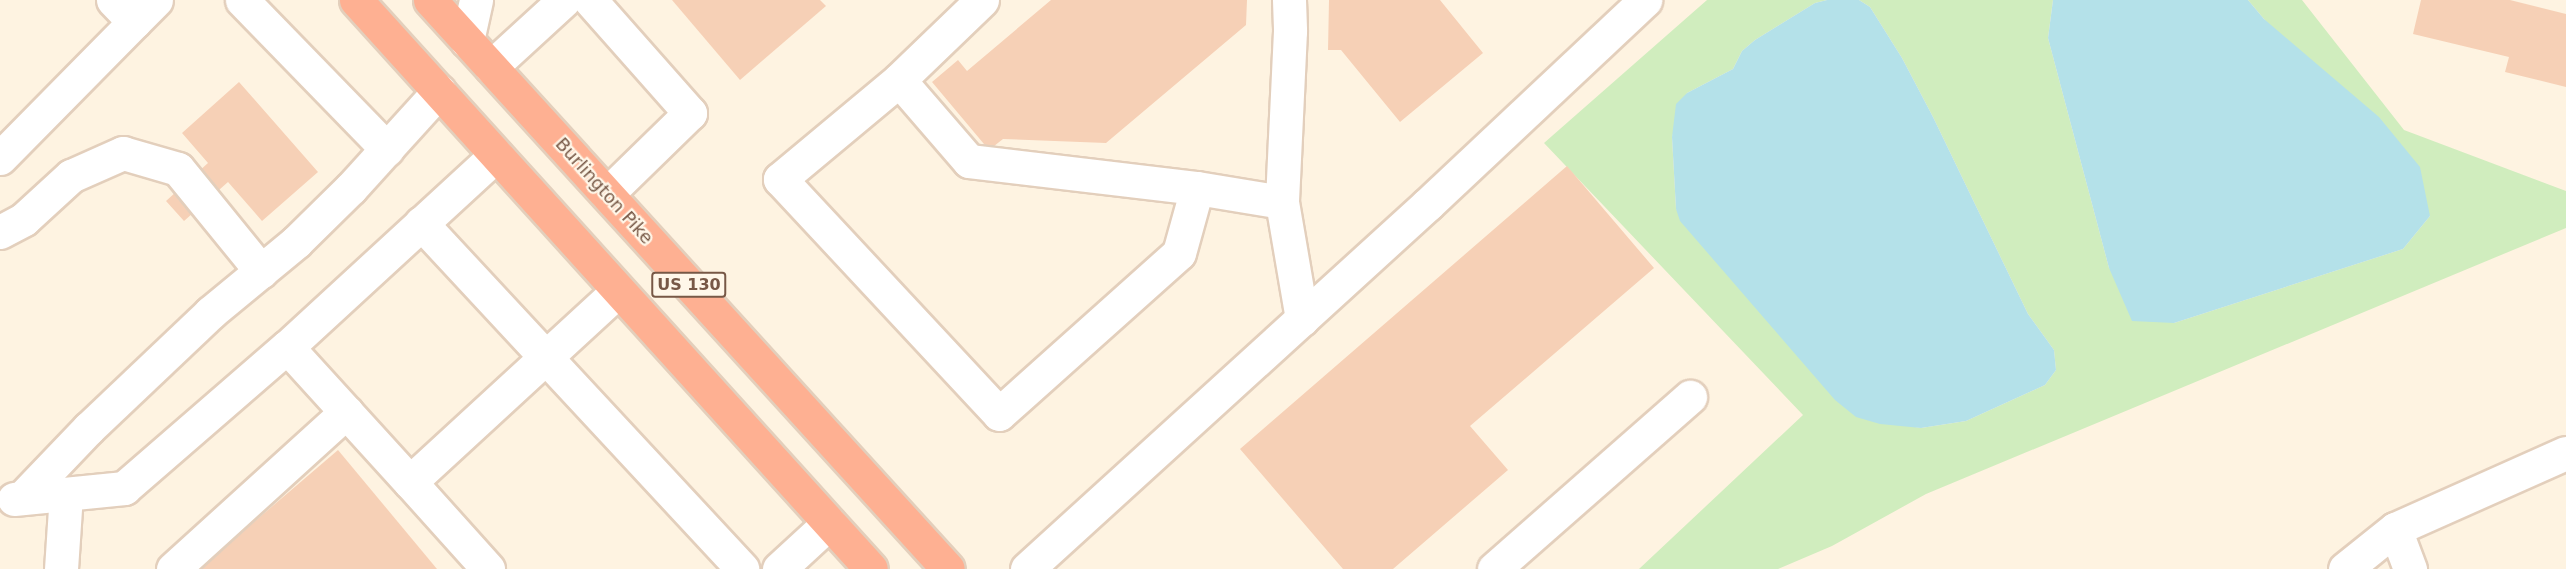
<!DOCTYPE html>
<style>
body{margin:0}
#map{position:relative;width:2566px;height:569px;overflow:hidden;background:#fef3e1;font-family:"DejaVu Sans",sans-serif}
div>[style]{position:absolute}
.green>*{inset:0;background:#d0edbe}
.water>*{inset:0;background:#b4e1e9}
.building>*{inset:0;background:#f6d0b6}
.roads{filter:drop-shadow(2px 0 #e3cfbc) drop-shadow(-2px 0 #e3cfbc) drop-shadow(0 2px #e3cfbc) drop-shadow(0 -2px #e3cfbc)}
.minor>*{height:33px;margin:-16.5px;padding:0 16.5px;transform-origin:16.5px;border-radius:16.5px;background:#fff}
.highway>*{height:33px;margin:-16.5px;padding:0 16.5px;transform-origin:16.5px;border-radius:16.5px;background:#feb092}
span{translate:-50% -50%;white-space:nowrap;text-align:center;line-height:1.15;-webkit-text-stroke:4.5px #fff7e9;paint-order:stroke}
.shield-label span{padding:2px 4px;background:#fff7e9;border:2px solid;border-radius:4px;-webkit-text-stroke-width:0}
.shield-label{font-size:16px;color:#775846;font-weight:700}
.street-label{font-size:18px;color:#775846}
</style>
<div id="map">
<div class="green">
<i style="clip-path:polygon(1707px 0,1827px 0,1815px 3px,1755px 40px,1742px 51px,1733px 69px,1687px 93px,1672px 137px,1676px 209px,1909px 426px,1921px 428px,1966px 421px,2045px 385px,2056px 370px,2054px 350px,2028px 314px,1933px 117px,1902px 58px,1870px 7px,1859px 0,2053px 0,2048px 38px,2109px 268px,2174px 323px,2403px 249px,2430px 216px,2248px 0,2302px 0,2404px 130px,2566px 191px,2566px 228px,1926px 494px,1832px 546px,1778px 569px,1639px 569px,1803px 415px,1544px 143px)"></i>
</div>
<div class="water">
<i style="clip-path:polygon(1827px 0,1859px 0,1870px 7px,1902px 58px,1933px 117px,2028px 314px,2054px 350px,2056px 370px,2045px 385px,1966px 421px,1921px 428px,1880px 424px,1856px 417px,1835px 400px,1680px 221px,1676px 209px,1672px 137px,1676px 104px,1687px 93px,1733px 69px,1742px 51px,1755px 40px,1815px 3px)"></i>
<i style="clip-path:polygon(2053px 0,2248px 0,2264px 19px,2379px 117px,2420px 167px,2430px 216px,2403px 249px,2174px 323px,2132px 321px,2109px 268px,2048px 38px)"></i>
</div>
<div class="building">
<i style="clip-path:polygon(672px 0,820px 0,826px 6px,740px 80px)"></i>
<i style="clip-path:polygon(1051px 0,1247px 0,1246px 25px,1106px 143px,1003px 139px,989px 150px,932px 82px,958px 60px,967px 71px)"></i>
<i style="clip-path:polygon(1329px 0,1440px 0,1483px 53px,1400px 122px,1341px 50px,1328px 50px)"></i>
<i style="clip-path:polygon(2421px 0,2510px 0,2566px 14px,2566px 87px,2505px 72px,2509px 57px,2413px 34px)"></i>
<i style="clip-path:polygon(239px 82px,318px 172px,262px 221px,228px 182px,184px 221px,166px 201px,208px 163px,182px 133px)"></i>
<i style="clip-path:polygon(1567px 166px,1654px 268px,1470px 426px,1508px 470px,1393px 569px,1343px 569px,1240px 449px)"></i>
<i style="clip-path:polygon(338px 450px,437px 569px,199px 569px)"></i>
</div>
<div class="roads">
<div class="minor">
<i style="left:113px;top:0;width:30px;rotate:46deg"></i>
<i style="left:134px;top:22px;width:31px;rotate:-45deg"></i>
<i style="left:242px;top:0;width:208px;rotate:45.8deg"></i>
<i style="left:590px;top:0;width:151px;rotate:48.5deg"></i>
<i style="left:690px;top:113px;width:116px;rotate:135.7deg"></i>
<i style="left:982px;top:0;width:115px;rotate:136.1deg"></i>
<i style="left:899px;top:80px;width:107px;rotate:49.2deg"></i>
<i style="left:969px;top:161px;width:230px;rotate:6.8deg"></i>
<i style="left:1197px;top:188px;width:86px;rotate:9.4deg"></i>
<i style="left:1289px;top:0;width:31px;rotate:88deg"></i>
<i style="left:1290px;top:31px;width:171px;rotate:92.7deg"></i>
<i style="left:1282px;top:202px;width:119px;rotate:80.3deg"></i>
<i style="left:467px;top:41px;width:42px;rotate:-77.6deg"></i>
<i style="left:491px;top:67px;width:99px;rotate:-42.5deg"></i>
<i style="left:899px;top:80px;width:155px;rotate:140.2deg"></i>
<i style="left:780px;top:179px;width:321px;rotate:47deg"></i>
<i style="left:999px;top:414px;width:241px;rotate:-41.8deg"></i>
<i style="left:1179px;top:253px;width:67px;rotate:-74.5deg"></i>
<i style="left:496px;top:155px;width:284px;rotate:137.4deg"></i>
<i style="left:287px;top:347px;width:183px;rotate:47.7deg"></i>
<i style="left:410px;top:482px;width:282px;rotate:-42.6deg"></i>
<i style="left:0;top:158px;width:191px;rotate:-45.4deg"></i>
<i style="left:421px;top:223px;width:472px;rotate:47.1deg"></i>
<i style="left:0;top:232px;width:27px;rotate:-28deg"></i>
<i style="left:24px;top:219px;width:64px;rotate:-42.5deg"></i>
<i style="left:71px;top:176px;width:57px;rotate:-23.9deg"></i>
<i style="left:123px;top:153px;width:57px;rotate:16.2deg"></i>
<i style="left:178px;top:169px;width:132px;rotate:50.9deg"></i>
<i style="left:410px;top:482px;width:117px;rotate:48.1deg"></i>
<i style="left:22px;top:498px;width:97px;rotate:-46.3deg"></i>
<i style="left:89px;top:428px;width:167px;rotate:-43.5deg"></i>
<i style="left:210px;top:313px;width:112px;rotate:-39.5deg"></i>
<i style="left:296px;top:242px;width:77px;rotate:-44.5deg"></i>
<i style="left:351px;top:188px;width:131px;rotate:-47.8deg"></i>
<i style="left:14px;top:499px;width:111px;rotate:-5.7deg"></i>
<i style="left:124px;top:488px;width:216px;rotate:-40.9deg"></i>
<i style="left:2395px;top:529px;width:43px;rotate:69.4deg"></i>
<i style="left:61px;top:569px;width:75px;rotate:-86.2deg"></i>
<i style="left:173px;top:569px;width:234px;rotate:-42.2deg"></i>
<i style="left:779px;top:569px;width:68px;rotate:-42.6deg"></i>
<i style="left:1027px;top:569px;width:542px;rotate:-42.31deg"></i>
<i style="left:1428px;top:204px;width:298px;rotate:-43.2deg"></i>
<i style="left:1494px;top:569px;width:261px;rotate:-41.3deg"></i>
<i style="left:2345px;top:569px;width:64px;rotate:-38.7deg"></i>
<i style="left:2395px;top:529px;width:187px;rotate:-24deg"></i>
</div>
<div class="highway">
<i style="left:356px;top:0;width:767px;rotate:47.85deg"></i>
<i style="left:430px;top:0;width:769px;rotate:47.69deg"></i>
</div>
</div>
<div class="shield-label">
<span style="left:689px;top:285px">US 130</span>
</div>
<div class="street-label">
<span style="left:604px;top:191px;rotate:48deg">Burlington Pike</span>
</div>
</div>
